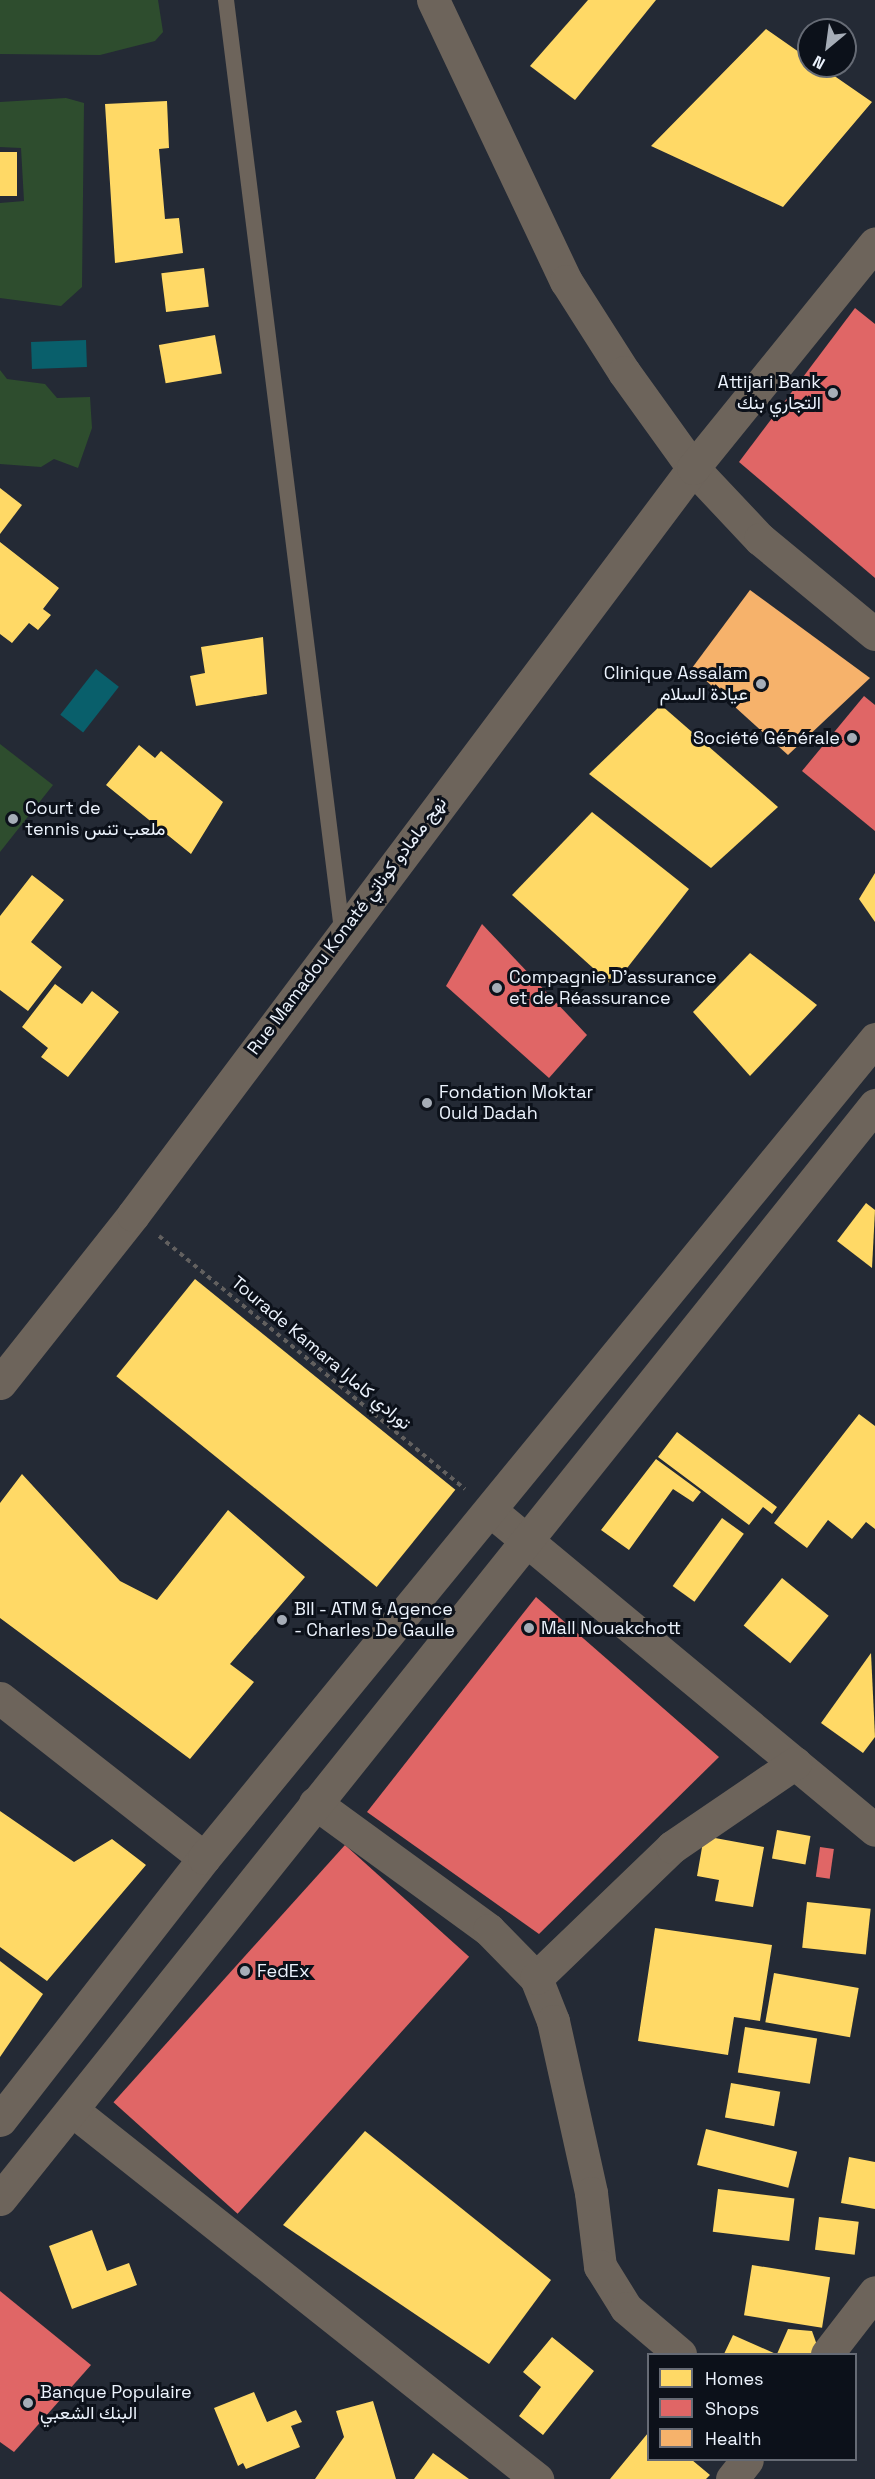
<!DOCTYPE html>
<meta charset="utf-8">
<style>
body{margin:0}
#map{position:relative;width:875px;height:2479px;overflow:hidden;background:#242a35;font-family:"Space Grotesk",Vazirmatn,sans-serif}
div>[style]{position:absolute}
.green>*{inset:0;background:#2e4d2e}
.water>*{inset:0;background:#095f6b;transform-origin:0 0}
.homes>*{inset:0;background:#ffd966;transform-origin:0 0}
.shops>*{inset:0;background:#e06666;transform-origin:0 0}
.health>*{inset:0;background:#f6b26b}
.path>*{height:4px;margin-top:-2px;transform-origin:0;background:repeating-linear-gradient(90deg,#62605f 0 4.5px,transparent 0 9px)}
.service>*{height:16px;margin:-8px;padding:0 8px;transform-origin:8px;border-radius:8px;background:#6d645b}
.minor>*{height:33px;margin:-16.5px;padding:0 16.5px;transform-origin:16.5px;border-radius:16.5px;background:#6d645b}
.tertiary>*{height:33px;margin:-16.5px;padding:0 16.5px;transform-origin:16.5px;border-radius:16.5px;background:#6d645b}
.dots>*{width:16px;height:16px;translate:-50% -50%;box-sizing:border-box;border:3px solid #0c111a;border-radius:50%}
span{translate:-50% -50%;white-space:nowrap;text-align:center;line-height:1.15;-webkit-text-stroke:6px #0c111a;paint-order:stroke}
.poi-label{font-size:18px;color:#ecf3fd}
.right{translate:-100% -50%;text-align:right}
.left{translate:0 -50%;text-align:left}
.street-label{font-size:18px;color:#ecf3fd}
.legend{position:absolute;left:647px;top:2353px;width:210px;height:108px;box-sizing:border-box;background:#0c111a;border:2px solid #666b75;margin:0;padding:8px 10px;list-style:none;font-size:18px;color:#ecf3fd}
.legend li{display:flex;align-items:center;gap:12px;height:30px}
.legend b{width:30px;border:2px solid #666b75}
.north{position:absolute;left:797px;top:18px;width:60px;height:60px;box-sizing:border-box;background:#0c111a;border:2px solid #666b75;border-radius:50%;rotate:209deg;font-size:16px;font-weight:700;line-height:24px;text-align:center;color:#ecf3fd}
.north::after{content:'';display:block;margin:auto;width:21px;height:27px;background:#a6adb7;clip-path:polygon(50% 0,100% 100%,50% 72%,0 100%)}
</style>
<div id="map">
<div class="green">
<i style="clip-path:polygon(0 0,158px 0,163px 32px,155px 41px,100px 55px,0 54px)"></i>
<i style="clip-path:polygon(66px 98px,84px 103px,82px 287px,61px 306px,0 298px,0 203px,24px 201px,21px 148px,0 147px,0 102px)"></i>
<i style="clip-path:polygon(0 370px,7px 379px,45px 384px,57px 398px,90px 397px,92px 428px,78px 468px,54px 459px,41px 467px,0 464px)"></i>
<i style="clip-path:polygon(0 744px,53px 785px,0 852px)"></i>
</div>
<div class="water">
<i style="left:86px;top:340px;width:27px;height:55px;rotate:88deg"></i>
<i style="left:96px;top:669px;width:29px;height:58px;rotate:38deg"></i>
</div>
<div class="homes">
<i style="clip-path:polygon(588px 0,656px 0,575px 100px,530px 66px)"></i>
<i style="clip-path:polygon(766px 29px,809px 59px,809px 66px,820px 66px,872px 102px,783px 207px,651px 146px)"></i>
<i style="clip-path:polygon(167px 101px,169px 148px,159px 149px,165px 219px,179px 218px,183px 253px,115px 263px,105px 104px)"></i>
<i style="left:0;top:152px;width:17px;height:44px"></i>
<i style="left:204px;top:268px;width:39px;height:43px;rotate:83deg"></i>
<i style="left:215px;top:335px;width:39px;height:57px;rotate:80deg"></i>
<i style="clip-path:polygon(0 488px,22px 505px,0 534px)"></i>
<i style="clip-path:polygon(0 542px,59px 588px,43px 609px,51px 615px,38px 630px,29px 623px,12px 643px,0 634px)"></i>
<i style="clip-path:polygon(263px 637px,267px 694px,196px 706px,190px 676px,205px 673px,201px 647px)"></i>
<i style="clip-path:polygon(661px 705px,778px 807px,711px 868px,589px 774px)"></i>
<i style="clip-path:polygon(139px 745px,155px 758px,161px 751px,223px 802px,191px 854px,106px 785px)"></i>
<i style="clip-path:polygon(592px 812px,689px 889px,613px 986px,512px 895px)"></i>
<i style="clip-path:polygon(875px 873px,875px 922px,859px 899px)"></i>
<i style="clip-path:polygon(32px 875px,64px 900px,31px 942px,62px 967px,28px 1011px,0 990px,0 916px)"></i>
<i style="clip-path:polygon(750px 953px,817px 1005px,750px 1076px,693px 1012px)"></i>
<i style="clip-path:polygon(55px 984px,82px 1004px,92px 991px,119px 1012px,68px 1077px,41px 1057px,48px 1048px,22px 1027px)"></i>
<i style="clip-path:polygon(866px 1203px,875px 1210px,872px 1268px,837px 1241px)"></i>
<i style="left:195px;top:1279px;width:335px;height:125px;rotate:39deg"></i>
<i style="clip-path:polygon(859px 1414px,875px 1426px,875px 1529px,866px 1522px,852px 1539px,828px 1520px,807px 1548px,774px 1523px)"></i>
<i style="clip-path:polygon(677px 1432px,777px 1507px,772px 1514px,763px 1507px,749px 1525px,658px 1457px)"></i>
<i style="clip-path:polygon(656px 1459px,701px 1492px,693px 1502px,673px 1489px,629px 1550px,601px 1530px)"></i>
<i style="clip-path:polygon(22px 1474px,120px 1581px,157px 1600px,228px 1510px,305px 1577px,230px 1664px,254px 1682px,190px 1759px,0 1618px,0 1503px)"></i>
<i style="left:722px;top:1518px;width:27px;height:84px;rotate:36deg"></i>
<i style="left:782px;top:1578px;width:60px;height:61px;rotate:39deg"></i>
<i style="clip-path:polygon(871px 1653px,875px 1737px,863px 1753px,821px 1723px)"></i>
<i style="clip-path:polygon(0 1811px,74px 1862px,112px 1839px,146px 1865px,47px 1981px,0 1947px)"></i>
<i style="left:777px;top:1830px;width:34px;height:29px;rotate:10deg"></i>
<i style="clip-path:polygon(704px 1836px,764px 1847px,753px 1907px,715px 1901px,719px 1880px,697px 1876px)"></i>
<i style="left:807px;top:1902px;width:64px;height:46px;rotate:6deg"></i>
<i style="clip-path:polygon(655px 1928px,772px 1945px,760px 2021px,734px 2017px,728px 2055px,638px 2041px)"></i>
<i style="clip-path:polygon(0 1961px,43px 1994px,0 2057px)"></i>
<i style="left:774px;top:1973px;width:86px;height:50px;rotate:10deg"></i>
<i style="left:745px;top:2027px;width:73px;height:46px;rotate:9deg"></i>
<i style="left:731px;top:2083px;width:50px;height:35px;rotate:10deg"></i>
<i style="left:706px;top:2129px;width:94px;height:37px;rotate:14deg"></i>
<i style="clip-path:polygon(365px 2131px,551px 2280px,489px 2364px,283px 2225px)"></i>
<i style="clip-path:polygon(849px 2157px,875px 2162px,875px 2209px,841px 2203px)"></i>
<i style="left:718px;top:2189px;width:77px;height:43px;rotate:7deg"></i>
<i style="left:819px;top:2217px;width:40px;height:33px;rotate:7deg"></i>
<i style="clip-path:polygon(92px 2230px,107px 2271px,129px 2263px,137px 2285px,72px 2309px,49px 2246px)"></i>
<i style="left:752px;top:2265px;width:79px;height:51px;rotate:9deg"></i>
<i style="clip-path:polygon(788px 2329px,812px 2331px,818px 2348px,813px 2354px,777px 2354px)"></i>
<i style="clip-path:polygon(733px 2335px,776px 2354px,724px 2354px)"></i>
<i style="clip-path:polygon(552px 2337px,594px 2371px,543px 2435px,519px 2416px,541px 2387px,523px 2372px)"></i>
<i style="clip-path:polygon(254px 2392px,267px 2422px,296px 2410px,302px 2422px,291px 2426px,300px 2447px,246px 2469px,243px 2463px,238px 2466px,214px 2408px)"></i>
<i style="clip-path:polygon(373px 2401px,396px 2479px,315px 2479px,344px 2437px,336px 2411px)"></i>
<i style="clip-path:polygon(648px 2433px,648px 2460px,692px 2460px,710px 2475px,706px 2479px,610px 2479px)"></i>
<i style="clip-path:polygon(433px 2453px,469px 2479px,414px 2479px)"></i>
</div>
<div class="shops">
<i style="clip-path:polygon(855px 308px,875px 324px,875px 578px,739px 462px)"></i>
<i style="clip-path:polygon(864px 696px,875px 705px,875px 831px,802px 771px)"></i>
<i style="clip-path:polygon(482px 924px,587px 1035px,549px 1078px,446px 986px)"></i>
<i style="clip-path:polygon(536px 1597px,719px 1757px,539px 1934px,367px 1812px)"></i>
<i style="left:345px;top:1845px;width:167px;height:346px;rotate:42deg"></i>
<i style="left:820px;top:1847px;width:14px;height:30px;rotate:8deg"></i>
<i style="clip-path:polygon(0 2291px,91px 2365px,14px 2452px,0 2442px)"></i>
</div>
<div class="health">
<i style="clip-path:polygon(750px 590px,870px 678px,788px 755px,692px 668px)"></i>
</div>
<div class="path">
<i style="left:159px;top:1236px;width:397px;rotate:39.6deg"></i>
</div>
<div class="service">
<i style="left:226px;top:0;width:937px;rotate:82.89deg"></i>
</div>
<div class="minor">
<i style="left:433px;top:0;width:311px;rotate:64.7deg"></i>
<i style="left:566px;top:281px;width:108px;rotate:57.5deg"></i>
<i style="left:624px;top:372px;width:118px;rotate:54.3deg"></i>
<i style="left:693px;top:468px;width:98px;rotate:46.7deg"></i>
<i style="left:760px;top:539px;width:149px;rotate:39.6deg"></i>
<i style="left:0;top:1383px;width:214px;rotate:-51.6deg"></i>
<i style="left:133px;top:1215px;width:934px;rotate:-53.14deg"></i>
<i style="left:693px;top:468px;width:289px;rotate:-51deg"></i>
<i style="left:491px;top:1511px;width:499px;rotate:39.7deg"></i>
<i style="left:0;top:1698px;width:259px;rotate:38.1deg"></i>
<i style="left:315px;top:1803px;width:215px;rotate:36.1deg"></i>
<i style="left:489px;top:1930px;width:67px;rotate:45.6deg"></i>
<i style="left:536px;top:1978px;width:46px;rotate:68.4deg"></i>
<i style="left:553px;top:2021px;width:176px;rotate:77.5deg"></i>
<i style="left:591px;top:2193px;width:74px;rotate:83deg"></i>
<i style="left:600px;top:2266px;width:49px;rotate:58.2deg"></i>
<i style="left:626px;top:2308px;width:71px;rotate:40.4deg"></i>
<i style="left:536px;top:1978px;width:189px;rotate:-43.9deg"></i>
<i style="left:672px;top:1847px;width:149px;rotate:-34.3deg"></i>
<i style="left:72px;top:2110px;width:594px;rotate:38.43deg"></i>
<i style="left:827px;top:2354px;width:78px;rotate:-52.3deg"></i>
<i style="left:732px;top:2479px;width:24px;rotate:-52deg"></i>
</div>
<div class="tertiary">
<i style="left:0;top:2120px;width:332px;rotate:-52.1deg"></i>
<i style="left:204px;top:1858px;width:1059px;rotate:-50.67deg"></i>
<i style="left:0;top:2199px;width:1401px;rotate:-51.35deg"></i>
</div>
<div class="dots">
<i style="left:833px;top:393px;background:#a6adb7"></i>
<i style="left:761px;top:684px;background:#a6adb7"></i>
<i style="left:852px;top:738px;background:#a6adb7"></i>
<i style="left:13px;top:819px;background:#a6adb7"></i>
<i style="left:497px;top:988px;background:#a6adb7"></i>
<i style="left:427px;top:1103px;background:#a6adb7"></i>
<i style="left:282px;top:1620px;background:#a6adb7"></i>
<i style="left:529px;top:1628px;background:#a6adb7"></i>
<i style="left:245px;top:1971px;background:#a6adb7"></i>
<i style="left:28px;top:2403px;background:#a6adb7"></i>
</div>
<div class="poi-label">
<span class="right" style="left:821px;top:393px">Attijari Bank<br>التجاري بنك</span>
<span class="right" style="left:748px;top:684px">Clinique Assalam<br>عيادة السلام</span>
<span class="right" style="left:840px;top:738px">Société Générale</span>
<span class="left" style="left:25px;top:819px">Court de<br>tennis ملعب تنس</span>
<span class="left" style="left:509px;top:988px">Compagnie D'assurance<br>et de Réassurance</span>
<span class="left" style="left:439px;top:1103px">Fondation Moktar<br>Ould Dadah</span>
<span class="left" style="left:294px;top:1620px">BII - ATM &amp; Agence<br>- Charles De Gaulle</span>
<span class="left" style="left:541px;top:1628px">Mall Nouakchott</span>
<span class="left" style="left:257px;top:1971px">FedEx</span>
<span class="left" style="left:40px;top:2403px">Banque Populaire<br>البنك الشعبي</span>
</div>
<div class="street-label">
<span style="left:347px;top:926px;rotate:-53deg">Rue Mamadou Konaté نهج مامادو كوناتي</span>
<span style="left:321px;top:1353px;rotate:40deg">Tourade Kamara تورادي كامارا</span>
</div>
<ul class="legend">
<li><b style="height:16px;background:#ffd966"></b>Homes</li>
<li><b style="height:16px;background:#e06666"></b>Shops</li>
<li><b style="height:16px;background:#f6b26b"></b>Health</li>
</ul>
<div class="north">N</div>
</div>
